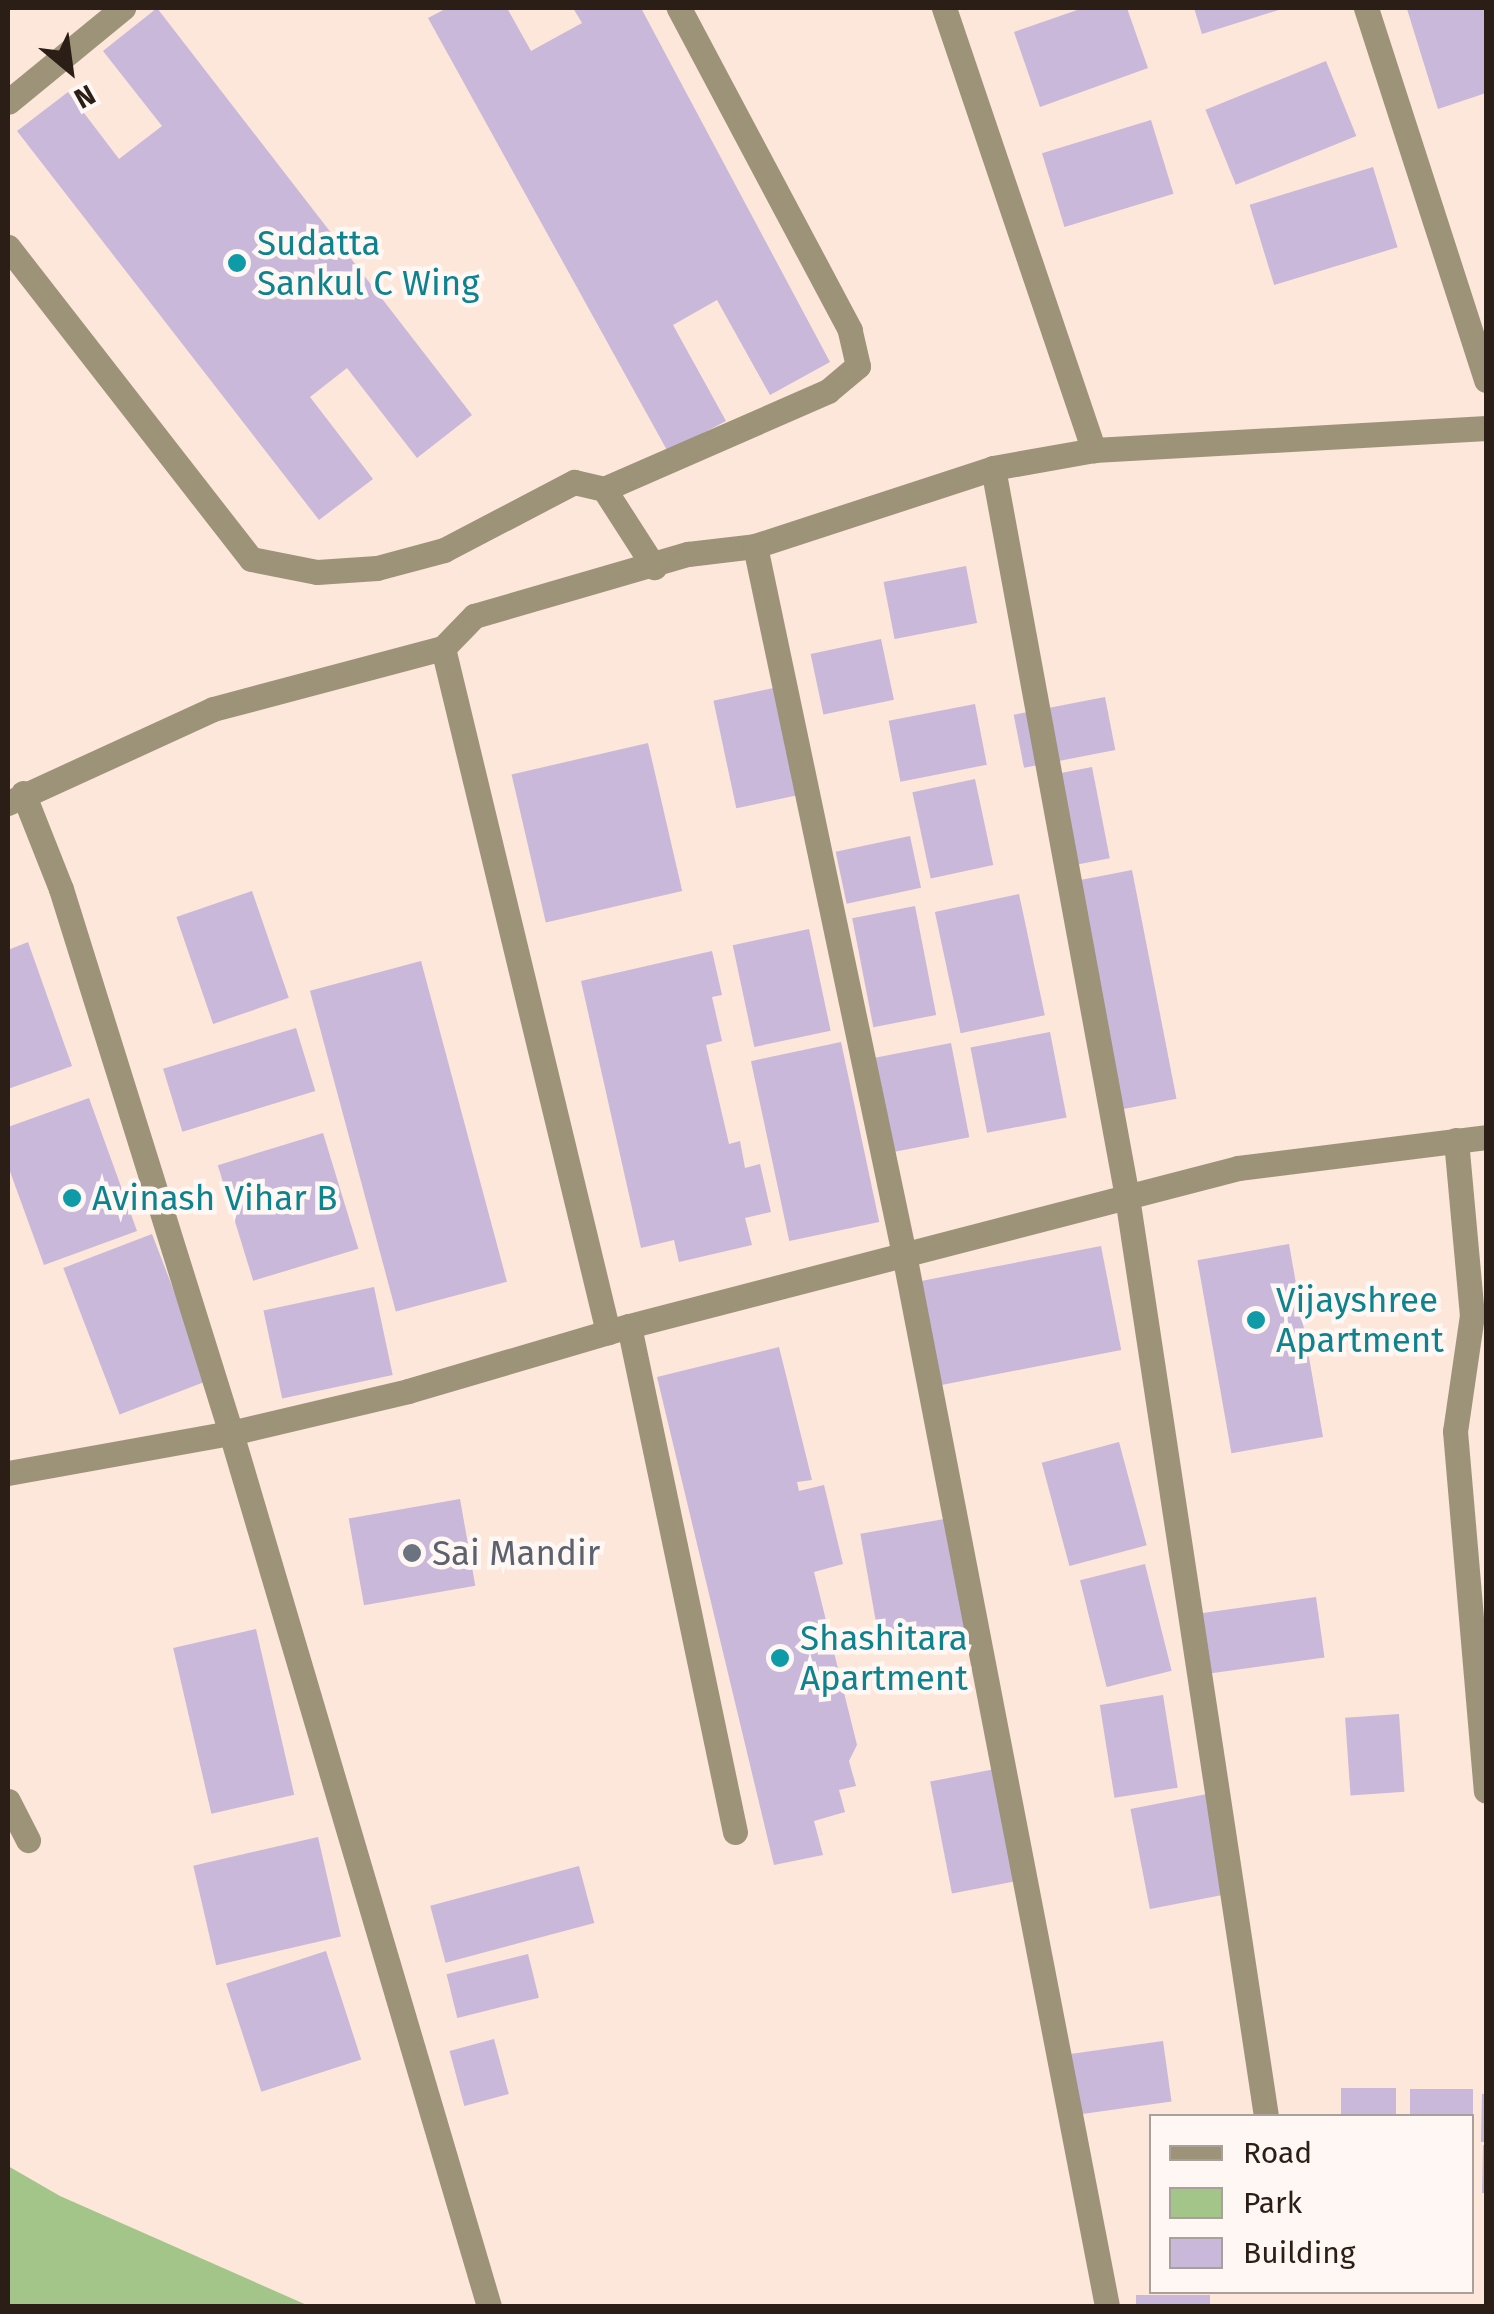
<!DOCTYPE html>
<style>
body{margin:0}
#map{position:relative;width:1494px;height:2314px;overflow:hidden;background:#fde6da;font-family:"Fira Sans",sans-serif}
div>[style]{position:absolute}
.green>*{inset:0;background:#a3c58a}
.building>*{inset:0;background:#c9b8d9;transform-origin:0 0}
.service>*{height:25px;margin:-12.5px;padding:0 12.5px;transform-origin:12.5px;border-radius:12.5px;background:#9d9378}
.minor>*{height:25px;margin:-12.5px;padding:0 12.5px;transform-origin:12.5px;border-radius:12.5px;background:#9d9378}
.dots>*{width:28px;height:28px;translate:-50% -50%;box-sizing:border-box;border:5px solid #fff7f3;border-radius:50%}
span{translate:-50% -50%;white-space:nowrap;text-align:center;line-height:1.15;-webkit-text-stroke:9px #fff7f3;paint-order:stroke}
.culture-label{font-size:35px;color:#0d838f}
.left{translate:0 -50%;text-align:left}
.worship-label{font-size:35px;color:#5b616d}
.frame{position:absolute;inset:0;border:10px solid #2b1e17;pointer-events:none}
.legend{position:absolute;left:1149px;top:2114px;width:325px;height:180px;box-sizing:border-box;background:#fff7f3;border:2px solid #aaa09b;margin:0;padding:12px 18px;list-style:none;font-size:30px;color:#2b1e17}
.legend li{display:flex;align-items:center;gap:20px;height:50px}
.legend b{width:50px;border:2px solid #aaa09b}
.north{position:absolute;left:20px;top:20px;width:100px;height:100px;-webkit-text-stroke:8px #fff7f3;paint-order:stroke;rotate:151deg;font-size:28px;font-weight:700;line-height:40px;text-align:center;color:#2b1e17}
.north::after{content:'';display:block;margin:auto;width:35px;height:45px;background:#2b1e17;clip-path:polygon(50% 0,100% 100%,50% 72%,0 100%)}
</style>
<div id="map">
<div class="green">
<i style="clip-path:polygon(8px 2166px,60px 2196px,309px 2306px,8px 2306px)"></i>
</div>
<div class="building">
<i style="clip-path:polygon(157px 8px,472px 415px,417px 458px,347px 368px,310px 397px,373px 479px,319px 520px,17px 131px,68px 92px,119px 159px,162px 126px,103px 51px)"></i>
<i style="clip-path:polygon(447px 8px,507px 8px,531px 51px,582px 23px,573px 8px,641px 8px,830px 362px,770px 395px,717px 300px,673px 325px,726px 421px,668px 452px,428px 18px)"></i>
<i style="clip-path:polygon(1083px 8px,1127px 8px,1148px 68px,1040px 107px,1014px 32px)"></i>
<i style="clip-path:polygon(1194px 8px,1285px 8px,1202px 34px)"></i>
<i style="clip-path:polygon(1486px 8px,1486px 93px,1438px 109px,1407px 9px)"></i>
<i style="left:1326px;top:61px;width:81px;height:130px;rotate:68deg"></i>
<i style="left:1151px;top:120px;width:77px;height:114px;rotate:73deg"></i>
<i style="left:1373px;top:167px;width:84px;height:129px;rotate:73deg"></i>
<i style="left:966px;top:566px;width:58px;height:84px;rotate:79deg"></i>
<i style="left:881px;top:639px;width:62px;height:72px;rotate:78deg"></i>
<i style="left:778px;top:687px;width:110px;height:66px;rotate:78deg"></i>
<i style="left:1105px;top:697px;width:54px;height:93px;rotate:79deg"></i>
<i style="left:975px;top:704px;width:62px;height:88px;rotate:79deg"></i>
<i style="left:648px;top:743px;width:152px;height:140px;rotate:77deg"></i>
<i style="left:1092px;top:767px;width:93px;height:50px;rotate:79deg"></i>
<i style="left:975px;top:779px;width:88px;height:64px;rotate:78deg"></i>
<i style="left:910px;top:836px;width:53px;height:76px;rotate:78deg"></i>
<i style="left:1132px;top:870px;width:233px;height:71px;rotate:79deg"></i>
<i style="left:252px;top:891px;width:113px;height:80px;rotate:71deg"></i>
<i style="left:1019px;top:894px;width:124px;height:86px;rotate:78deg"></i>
<i style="left:915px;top:906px;width:111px;height:64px;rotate:79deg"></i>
<i style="left:809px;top:929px;width:104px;height:78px;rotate:78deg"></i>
<i style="clip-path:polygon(28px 942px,72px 1066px,8px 1089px,8px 950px)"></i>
<i style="clip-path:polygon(712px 951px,722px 995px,712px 997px,722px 1041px,706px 1045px,729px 1144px,740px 1141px,745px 1168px,760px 1164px,771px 1212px,745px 1218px,752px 1245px,679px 1262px,674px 1240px,641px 1248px,581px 981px)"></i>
<i style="left:421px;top:961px;width:332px;height:115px;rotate:75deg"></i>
<i style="left:296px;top:1028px;width:66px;height:139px;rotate:73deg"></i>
<i style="left:1050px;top:1032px;width:87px;height:81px;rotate:79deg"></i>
<i style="left:841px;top:1042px;width:184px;height:92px;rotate:78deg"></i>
<i style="left:951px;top:1043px;width:96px;height:80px;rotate:79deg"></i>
<i style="clip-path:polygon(89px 1098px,137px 1231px,44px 1265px,8px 1166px,8px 1127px)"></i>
<i style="left:323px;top:1133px;width:121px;height:110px;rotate:73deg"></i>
<i style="left:152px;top:1234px;width:157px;height:95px;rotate:69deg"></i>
<i style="left:1289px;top:1244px;width:196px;height:93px;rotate:80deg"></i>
<i style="left:1101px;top:1246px;width:106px;height:183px;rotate:79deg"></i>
<i style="left:374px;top:1287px;width:90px;height:113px;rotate:78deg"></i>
<i style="clip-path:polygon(779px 1347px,812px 1480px,797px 1482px,799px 1491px,824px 1485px,843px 1564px,814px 1572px,857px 1745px,849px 1761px,856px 1786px,839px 1790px,845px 1812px,814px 1821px,823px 1855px,774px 1865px,657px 1377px)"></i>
<i style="left:1119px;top:1442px;width:107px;height:80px;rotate:75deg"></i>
<i style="left:460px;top:1499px;width:88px;height:113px;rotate:80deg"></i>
<i style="left:950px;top:1518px;width:118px;height:91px;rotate:80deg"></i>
<i style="left:1145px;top:1564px;width:110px;height:67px;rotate:76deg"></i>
<i style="left:1316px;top:1597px;width:61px;height:116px;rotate:82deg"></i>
<i style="left:256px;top:1629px;width:170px;height:85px;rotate:77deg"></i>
<i style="left:1163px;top:1695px;width:94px;height:64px;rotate:81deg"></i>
<i style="left:1399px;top:1714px;width:78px;height:54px;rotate:86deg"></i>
<i style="left:995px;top:1769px;width:114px;height:66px;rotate:79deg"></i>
<i style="left:1207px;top:1794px;width:102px;height:78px;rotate:79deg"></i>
<i style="left:318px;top:1837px;width:102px;height:128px;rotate:77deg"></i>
<i style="left:579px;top:1866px;width:59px;height:154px;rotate:75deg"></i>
<i style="left:326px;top:1951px;width:114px;height:105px;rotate:72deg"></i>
<i style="left:528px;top:1954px;width:45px;height:84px;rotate:76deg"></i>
<i style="left:494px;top:2039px;width:57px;height:46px;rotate:75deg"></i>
<i style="left:1163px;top:2041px;width:61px;height:99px;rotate:82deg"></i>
<i style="left:1341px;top:2088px;width:55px;height:28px"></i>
<i style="left:1410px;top:2089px;width:63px;height:27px"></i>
<i style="clip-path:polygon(1482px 2094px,1486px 2094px,1486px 2142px,1481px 2142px)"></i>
<i style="clip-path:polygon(1483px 2145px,1486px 2145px,1486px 2193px,1482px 2193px)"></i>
<i style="left:1210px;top:2295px;width:11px;height:74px;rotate:90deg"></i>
</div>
<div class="service">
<i style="left:944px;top:8px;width:467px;rotate:71.3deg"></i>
<i style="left:1366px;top:8px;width:391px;rotate:72.1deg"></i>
<i style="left:629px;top:1326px;width:517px;rotate:78.17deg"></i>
</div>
<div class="minor">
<i style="left:8px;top:102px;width:149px;rotate:-39.3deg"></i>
<i style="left:8px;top:247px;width:395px;rotate:52.1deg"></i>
<i style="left:251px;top:559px;width:67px;rotate:11.1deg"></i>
<i style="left:317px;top:572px;width:60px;rotate:-3.8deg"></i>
<i style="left:377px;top:568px;width:69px;rotate:-15deg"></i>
<i style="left:444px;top:550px;width:147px;rotate:-27.6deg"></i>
<i style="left:574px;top:482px;width:31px;rotate:13deg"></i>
<i style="left:604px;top:489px;width:93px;rotate:57.3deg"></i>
<i style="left:993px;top:468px;width:741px;rotate:79.58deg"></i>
<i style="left:1127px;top:1197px;width:929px;rotate:81.4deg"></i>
<i style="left:604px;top:489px;width:244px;rotate:-23.6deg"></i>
<i style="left:828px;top:391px;width:39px;rotate:-40deg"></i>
<i style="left:858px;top:366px;width:37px;rotate:-103deg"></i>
<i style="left:850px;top:330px;width:365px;rotate:-118deg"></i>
<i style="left:755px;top:546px;width:724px;rotate:78.12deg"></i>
<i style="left:904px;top:1254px;width:1071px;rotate:79.08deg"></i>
<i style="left:443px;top:648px;width:704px;rotate:76.44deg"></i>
<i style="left:23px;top:793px;width:103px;rotate:68.4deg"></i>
<i style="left:61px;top:889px;width:570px;rotate:72.65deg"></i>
<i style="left:231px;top:1433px;width:910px;rotate:73.54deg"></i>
<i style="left:8px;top:803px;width:226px;rotate:-24.6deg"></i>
<i style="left:213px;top:709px;width:238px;rotate:-14.9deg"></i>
<i style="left:443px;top:648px;width:45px;rotate:-45.9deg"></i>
<i style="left:474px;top:616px;width:223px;rotate:-16.2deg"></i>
<i style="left:688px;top:554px;width:67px;rotate:-6.8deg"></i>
<i style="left:755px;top:546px;width:250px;rotate:-18.1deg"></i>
<i style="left:993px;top:468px;width:103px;rotate:-10.1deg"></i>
<i style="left:1094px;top:450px;width:393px;rotate:-3.2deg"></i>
<i style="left:1456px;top:1140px;width:176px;rotate:84.8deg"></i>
<i style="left:1472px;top:1315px;width:117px;rotate:98.3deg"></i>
<i style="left:1455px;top:1431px;width:361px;rotate:85.1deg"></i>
<i style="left:8px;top:1473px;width:227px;rotate:-10.2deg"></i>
<i style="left:231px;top:1433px;width:182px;rotate:-13.3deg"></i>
<i style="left:408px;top:1391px;width:230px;rotate:-16.4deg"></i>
<i style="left:629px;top:1326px;width:629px;rotate:-14.54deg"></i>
<i style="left:1238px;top:1168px;width:250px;rotate:-7.1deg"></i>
<i style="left:8px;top:1801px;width:44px;rotate:62.9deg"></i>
</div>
<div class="dots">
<i style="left:237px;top:263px;background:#0f9aa8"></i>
<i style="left:72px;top:1198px;background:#0f9aa8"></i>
<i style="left:1256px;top:1320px;background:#0f9aa8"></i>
<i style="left:412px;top:1553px;background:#6b7280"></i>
<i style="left:780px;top:1658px;background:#0f9aa8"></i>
</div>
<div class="culture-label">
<span class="left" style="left:257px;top:263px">Sudatta<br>Sankul C Wing</span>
<span class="left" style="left:92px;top:1198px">Avinash Vihar B</span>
<span class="left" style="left:1276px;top:1320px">Vijayshree<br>Apartment</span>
<span class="left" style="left:800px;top:1658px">Shashitara<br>Apartment</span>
</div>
<div class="worship-label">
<span class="left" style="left:432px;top:1553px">Sai Mandir</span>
</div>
<div class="frame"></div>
<ul class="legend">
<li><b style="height:12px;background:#9d9378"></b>Road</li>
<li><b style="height:28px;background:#a3c58a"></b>Park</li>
<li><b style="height:28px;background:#c9b8d9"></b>Building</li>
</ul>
<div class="north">N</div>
</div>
